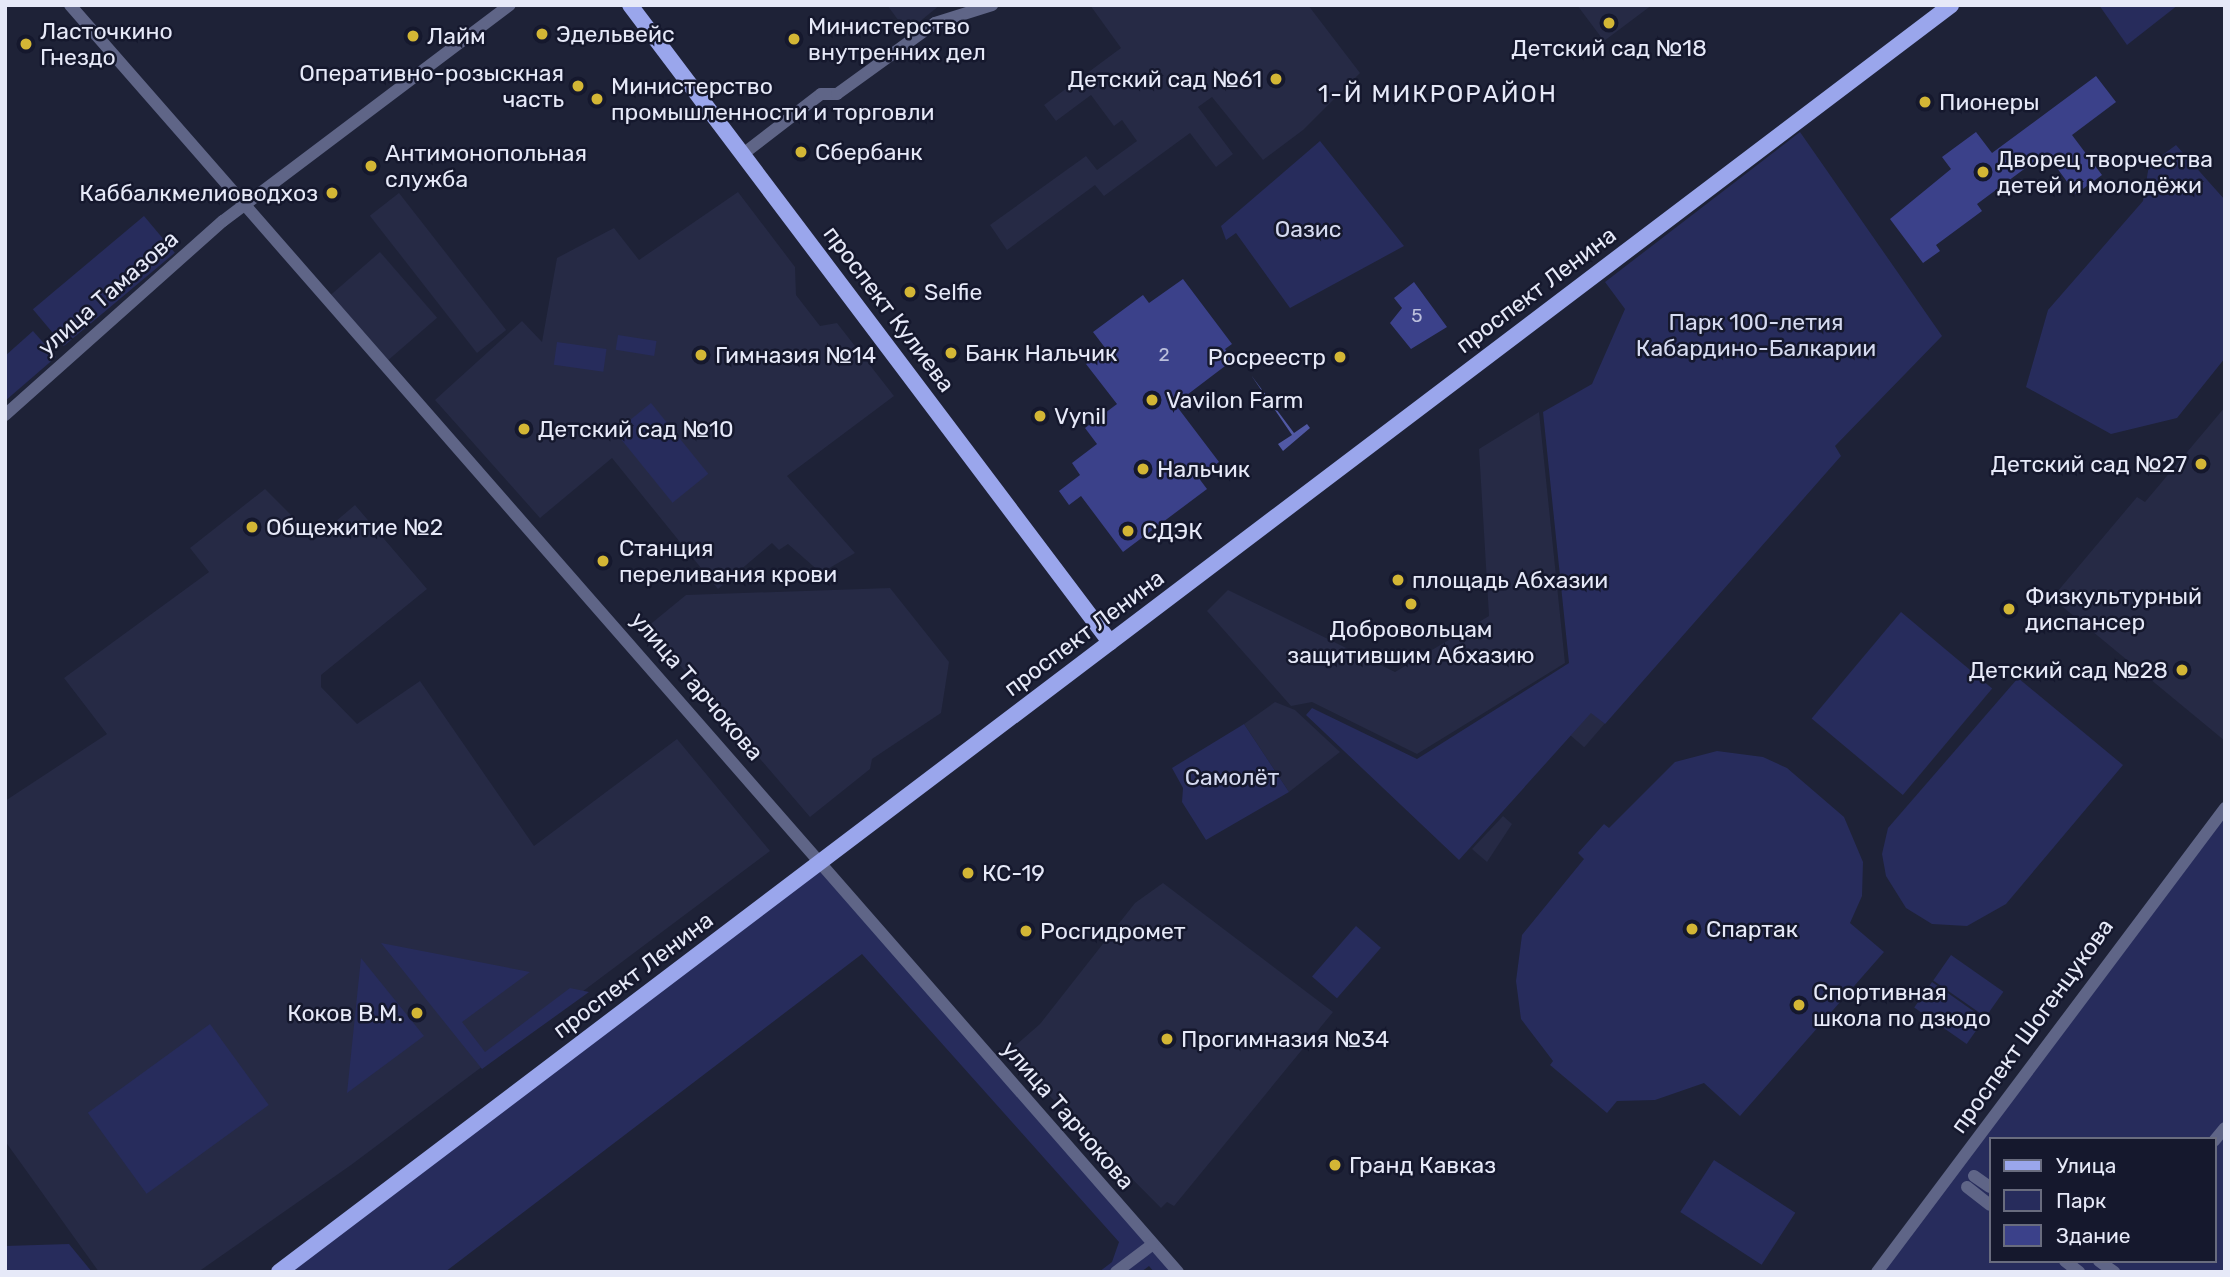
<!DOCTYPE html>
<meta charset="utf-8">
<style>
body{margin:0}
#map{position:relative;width:2230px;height:1277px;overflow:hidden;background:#1e2237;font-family:Rubik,sans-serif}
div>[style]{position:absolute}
.built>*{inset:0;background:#262a45;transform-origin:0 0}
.green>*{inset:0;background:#272c5c;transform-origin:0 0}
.water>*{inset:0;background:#5159a5}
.building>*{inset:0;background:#3b418a}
.minor>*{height:12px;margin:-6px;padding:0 6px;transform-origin:6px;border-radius:6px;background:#5f6587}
.major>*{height:16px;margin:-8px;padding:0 8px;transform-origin:8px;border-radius:8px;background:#9aa6ec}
.dots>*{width:19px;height:19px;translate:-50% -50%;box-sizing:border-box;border:4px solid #15182d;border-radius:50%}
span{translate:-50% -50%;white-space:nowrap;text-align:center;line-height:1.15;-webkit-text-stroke:5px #15182d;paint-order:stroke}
.number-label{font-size:19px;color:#bbbfdc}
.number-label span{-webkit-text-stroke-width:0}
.poi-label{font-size:23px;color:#e6e9f8}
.left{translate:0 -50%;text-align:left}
.right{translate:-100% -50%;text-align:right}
.park-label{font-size:23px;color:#d5daf0}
.street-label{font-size:23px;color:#e6e9f8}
.neighbourhood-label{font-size:24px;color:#e6e9f8;letter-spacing:2px}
.frame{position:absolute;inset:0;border:7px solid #e6e9f8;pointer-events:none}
.legend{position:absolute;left:1989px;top:1137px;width:228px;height:126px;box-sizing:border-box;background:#15182d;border:2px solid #696c7e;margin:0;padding:9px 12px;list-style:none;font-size:21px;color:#e6e9f8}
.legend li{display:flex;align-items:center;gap:14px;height:35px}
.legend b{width:35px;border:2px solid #696c7e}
</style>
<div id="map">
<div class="built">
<i style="clip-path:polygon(887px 5px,940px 5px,907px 32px)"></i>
<i style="clip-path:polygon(1090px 5px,1308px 5px,1360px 73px,1303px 130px,1263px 160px,1212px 97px,1198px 107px,1233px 154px,1216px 167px,1190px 133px,1104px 196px,1095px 185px,1007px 250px,990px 225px,1086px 156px,1097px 170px,1137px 141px,1122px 120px,1114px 126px,1091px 95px,1056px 121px,1044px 105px,1121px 48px)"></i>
<i style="clip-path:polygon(1577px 5px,1652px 5px,1604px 41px)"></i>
<i style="clip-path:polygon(738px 192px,795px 267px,796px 295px,820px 326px,837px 323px,894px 396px,787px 476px,855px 553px,821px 573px,788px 544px,779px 550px,772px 543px,718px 589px,612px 458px,540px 518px,435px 400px,522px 321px,542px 342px,557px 258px,614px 228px,639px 260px)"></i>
<i style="left:399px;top:193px;width:174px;height:37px;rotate:52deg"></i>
<i style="left:380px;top:252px;width:87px;height:65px;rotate:49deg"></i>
<i style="clip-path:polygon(2225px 407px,2225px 741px,2052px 598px,2137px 497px,2145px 502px)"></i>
<i style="clip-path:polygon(1539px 412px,1565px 663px,1417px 754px,1312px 702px,1291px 706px,1207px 611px,1228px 590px,1395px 672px,1489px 616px,1479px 449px)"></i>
<i style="clip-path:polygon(265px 489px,315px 539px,355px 505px,427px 589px,321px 675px,321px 687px,357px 724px,420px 681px,534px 846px,677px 739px,770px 851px,351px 1165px,198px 1272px,99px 1272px,5px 1141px,5px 801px,107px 734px,64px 678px,209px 572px,190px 548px)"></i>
<i style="clip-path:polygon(890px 588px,949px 662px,941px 713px,872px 759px,870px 769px,810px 817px,647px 627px,686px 595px)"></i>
<i style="clip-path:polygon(1275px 702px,1295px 710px,1340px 752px,1289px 792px,1244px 724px)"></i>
<i style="left:1591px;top:712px;width:18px;height:31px;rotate:41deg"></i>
<i style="clip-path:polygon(1503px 816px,1512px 824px,1487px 862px,1472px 849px)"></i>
<i style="clip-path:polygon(1163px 883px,1333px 1012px,1174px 1206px,1167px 1202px,1161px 1208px,1007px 1053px,1040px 1024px,1135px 903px)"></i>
</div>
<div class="green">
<i style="clip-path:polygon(2099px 5px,2178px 5px,2127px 45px)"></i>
<i style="clip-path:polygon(1800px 132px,1942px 336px,1835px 446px,1841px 456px,1605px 724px,1591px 713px,1459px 860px,1306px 715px,1312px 708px,1417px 759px,1569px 663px,1543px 412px,1592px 384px,1625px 309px,1605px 282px)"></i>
<i style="clip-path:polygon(1320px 141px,1404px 246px,1290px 308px,1236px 233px,1226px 240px,1221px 226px)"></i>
<i style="clip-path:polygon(2176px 145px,2225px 200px,2225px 358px,2177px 418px,2111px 434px,2026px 387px,2048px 310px,2143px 201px,2149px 165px)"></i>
<i style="left:144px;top:216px;width:48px;height:145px;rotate:50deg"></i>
<i style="clip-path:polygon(33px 331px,56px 357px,5px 401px,5px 356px)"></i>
<i style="left:618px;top:335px;width:39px;height:15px;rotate:9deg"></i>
<i style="left:557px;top:342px;width:50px;height:23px;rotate:8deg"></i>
<i style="left:651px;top:403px;width:91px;height:46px;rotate:51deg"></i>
<i style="left:1901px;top:612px;width:119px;height:139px;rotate:40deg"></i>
<i style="clip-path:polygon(2018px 678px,2123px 765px,2006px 904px,1967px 926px,1932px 924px,1906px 908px,1886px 876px,1882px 854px,1888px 828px)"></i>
<i style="clip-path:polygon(1244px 724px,1289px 792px,1206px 840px,1182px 802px,1183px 788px,1172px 768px)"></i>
<i style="clip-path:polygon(1717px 751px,1763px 757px,1787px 768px,1844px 817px,1863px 862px,1862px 896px,1850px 923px,1884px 952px,1740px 1116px,1704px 1083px,1655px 1100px,1617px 1101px,1607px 1113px,1550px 1065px,1553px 1061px,1521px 1019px,1516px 981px,1522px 935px,1584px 859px,1578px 853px,1604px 824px,1609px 828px,1675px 762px)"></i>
<i style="clip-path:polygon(evenodd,2225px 808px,2225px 1272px,1877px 1272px,2225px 808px,1990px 1139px,2214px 1139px,2214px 1261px,1990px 1261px,1990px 1139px)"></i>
<i style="clip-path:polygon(820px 861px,1178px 1272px,1154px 1272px,1149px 1266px,1141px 1272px,1099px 1272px,1112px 1262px,1119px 1242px,862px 954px,445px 1272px,279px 1272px)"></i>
<i style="left:1356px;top:926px;width:33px;height:67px;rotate:41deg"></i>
<i style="clip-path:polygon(381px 943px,530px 972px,462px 1022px,485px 1052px,570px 988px,589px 992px,482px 1069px)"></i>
<i style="left:1951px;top:955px;width:64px;height:31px;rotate:35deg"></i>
<i style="clip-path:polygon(361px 958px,424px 1036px,347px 1093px)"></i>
<i style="left:1932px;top:982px;width:64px;height:31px;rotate:35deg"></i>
<i style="left:210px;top:1024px;width:100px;height:151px;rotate:54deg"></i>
<i style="left:1714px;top:1160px;width:97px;height:62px;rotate:33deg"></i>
<i style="clip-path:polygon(69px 1244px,92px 1272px,5px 1272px,5px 1246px)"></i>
</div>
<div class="water">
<i style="clip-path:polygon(1251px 375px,1294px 433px,1307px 424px,1310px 428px,1283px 451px,1278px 444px,1292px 435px)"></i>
</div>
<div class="building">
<i style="clip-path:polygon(2096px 76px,2116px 102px,2072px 135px,2102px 175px,2076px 194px,2046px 153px,1977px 204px,1982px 211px,1936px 245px,1940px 251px,1923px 263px,1890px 219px,1951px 169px,1942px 157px,1976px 132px,1992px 153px)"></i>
<i style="clip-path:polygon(1183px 279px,1232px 344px,1225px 349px,1233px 360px,1175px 404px,1219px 462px,1198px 477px,1207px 489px,1123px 552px,1081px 496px,1069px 505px,1059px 491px,1080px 475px,1072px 463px,1097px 444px,1085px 428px,1117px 404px,1086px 364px,1106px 349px,1093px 332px,1143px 295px,1149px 303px)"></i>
<i style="clip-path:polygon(1414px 282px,1447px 327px,1411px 349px,1390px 323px,1402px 308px,1394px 298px)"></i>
</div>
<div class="minor">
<i style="left:70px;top:5px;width:1683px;rotate:48.83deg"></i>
<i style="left:743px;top:154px;width:98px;rotate:-37.6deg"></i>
<i style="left:821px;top:94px;width:16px"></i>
<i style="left:837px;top:94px;width:121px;rotate:-35.9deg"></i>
<i style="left:935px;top:23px;width:60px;rotate:-17.5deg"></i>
<i style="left:5px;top:415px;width:292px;rotate:-41.7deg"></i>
<i style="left:223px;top:221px;width:359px;rotate:-37deg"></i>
<i style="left:2214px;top:1141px;width:17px;rotate:-50deg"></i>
<i style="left:1974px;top:1176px;width:19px;rotate:35deg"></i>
<i style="left:1967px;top:1187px;width:29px;rotate:38deg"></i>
<i style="left:2065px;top:1261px;width:18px;rotate:38deg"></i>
<i style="left:2099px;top:1261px;width:19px;rotate:36deg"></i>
<i style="left:1116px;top:1272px;width:46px;rotate:-37.1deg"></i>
<i style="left:1877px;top:1272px;width:580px;rotate:-53.13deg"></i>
</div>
<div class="major">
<i style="left:630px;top:5px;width:798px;rotate:53deg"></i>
<i style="left:279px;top:1272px;width:2098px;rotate:-37.15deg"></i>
</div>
<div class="dots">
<i style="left:1609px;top:23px;background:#d3b635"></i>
<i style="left:542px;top:34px;background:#d3b635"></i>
<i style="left:413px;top:36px;background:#d3b635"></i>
<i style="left:794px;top:39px;background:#d3b635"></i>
<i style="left:26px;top:44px;background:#d3b635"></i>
<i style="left:1276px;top:79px;background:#d3b635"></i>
<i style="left:578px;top:86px;background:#d3b635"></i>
<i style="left:597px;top:99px;background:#d3b635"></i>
<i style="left:1925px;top:102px;background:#d3b635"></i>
<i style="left:801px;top:152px;background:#d3b635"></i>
<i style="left:371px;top:166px;background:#d3b635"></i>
<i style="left:1983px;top:172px;background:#d3b635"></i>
<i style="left:332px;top:193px;background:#d3b635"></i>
<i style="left:910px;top:292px;background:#d3b635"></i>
<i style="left:951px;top:353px;background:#d3b635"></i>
<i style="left:701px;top:355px;background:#d3b635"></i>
<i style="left:1340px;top:357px;background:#d3b635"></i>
<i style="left:1152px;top:400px;background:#d3b635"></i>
<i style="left:1040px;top:416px;background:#d3b635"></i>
<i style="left:524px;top:429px;background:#d3b635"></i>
<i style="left:2201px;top:464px;background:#d3b635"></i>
<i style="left:1143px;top:469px;background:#d3b635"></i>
<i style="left:252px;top:527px;background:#d3b635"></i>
<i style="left:1128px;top:531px;background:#d3b635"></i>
<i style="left:603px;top:561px;background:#d3b635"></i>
<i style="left:1398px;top:580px;background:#d3b635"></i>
<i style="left:1411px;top:604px;background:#d3b635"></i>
<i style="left:2009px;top:609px;background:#d3b635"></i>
<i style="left:2182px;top:670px;background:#d3b635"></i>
<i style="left:968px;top:873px;background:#d3b635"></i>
<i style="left:1692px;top:929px;background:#d3b635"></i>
<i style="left:1026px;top:931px;background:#d3b635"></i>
<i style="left:1799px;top:1005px;background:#d3b635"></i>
<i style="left:417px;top:1013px;background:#d3b635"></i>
<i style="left:1167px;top:1039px;background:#d3b635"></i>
<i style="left:1335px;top:1165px;background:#d3b635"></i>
</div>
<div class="number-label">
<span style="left:1417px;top:316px">5</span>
<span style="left:1164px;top:355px">2</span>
</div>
<div class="poi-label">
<span class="left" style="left:808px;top:39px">Министерство<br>внутренних дел</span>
<span class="left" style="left:40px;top:44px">Ласточкино<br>Гнездо</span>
<span class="left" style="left:556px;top:34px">Эдельвейс</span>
<span class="left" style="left:427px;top:36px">Лайм</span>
<span style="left:1609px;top:48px">Детский сад №18</span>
<span class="right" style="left:564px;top:86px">Оперативно-розыскная<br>часть</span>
<span class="right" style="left:1262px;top:79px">Детский сад №61</span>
<span class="left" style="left:611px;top:99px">Министерство<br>промышленности и торговли</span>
<span class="left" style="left:1939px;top:102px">Пионеры</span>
<span class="left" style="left:815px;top:152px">Сбербанк</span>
<span class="left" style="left:385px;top:166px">Антимонопольная<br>служба</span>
<span class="left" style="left:1997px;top:172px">Дворец творчества<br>детей и молодёжи</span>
<span class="right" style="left:318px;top:193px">Каббалкмелиоводхоз</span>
<span class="left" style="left:924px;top:292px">Selfie</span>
<span class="left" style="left:965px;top:353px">Банк Нальчик</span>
<span class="left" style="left:715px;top:355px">Гимназия №14</span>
<span class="right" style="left:1326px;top:357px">Росреестр</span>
<span class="left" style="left:1166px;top:400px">Vavilon Farm</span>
<span class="left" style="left:1054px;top:416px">Vynil</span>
<span class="left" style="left:538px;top:429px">Детский сад №10</span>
<span class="right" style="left:2187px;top:464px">Детский сад №27</span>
<span class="left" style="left:1157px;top:469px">Нальчик</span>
<span class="left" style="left:266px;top:527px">Общежитие №2</span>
<span class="left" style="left:1142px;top:531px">СДЭК</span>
<span class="left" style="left:619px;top:561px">Станция<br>переливания крови</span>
<span class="left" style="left:1412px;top:580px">площадь Абхазии</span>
<span class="left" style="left:2025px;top:609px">Физкультурный<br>диспансер</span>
<span style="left:1411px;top:642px">Добровольцам<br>защитившим Абхазию</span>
<span class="right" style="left:2168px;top:670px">Детский сад №28</span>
<span class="left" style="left:982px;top:873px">КС-19</span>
<span class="left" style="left:1706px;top:929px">Спартак</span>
<span class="left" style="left:1040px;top:931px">Росгидромет</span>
<span class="left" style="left:1813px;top:1005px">Спортивная<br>школа по дзюдо</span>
<span class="right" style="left:403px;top:1013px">Коков В.М.</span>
<span class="left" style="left:1181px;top:1039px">Прогимназия №34</span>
<span class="left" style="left:1349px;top:1165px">Гранд Кавказ</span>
</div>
<div class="park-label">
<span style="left:1308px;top:229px">Оазис</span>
<span style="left:1756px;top:335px">Парк 100-летия<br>Кабардино-Балкарии</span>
<span style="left:1232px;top:777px">Самолёт</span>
</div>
<div class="street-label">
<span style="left:1536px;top:290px;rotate:-37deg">проспект Ленина</span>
<span style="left:108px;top:293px;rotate:-41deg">улица Тамазова</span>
<span style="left:889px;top:309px;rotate:53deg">проспект Кулиева</span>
<span style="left:1084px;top:633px;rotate:-37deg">проспект Ленина</span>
<span style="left:697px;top:686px;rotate:49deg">улица Тарчокова</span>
<span style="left:633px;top:975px;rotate:-37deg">проспект Ленина</span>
<span style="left:2032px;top:1026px;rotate:-54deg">проспект Шогенцукова</span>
<span style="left:1068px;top:1115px;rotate:49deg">улица Тарчокова</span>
</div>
<div class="neighbourhood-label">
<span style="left:1438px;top:95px">1-Й МИКРОРАЙОН</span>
</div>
<div class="frame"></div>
<ul class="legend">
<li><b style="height:9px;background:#9aa6ec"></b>Улица</li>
<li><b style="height:19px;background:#272c5c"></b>Парк</li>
<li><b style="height:19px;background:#3b418a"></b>Здание</li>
</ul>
</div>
